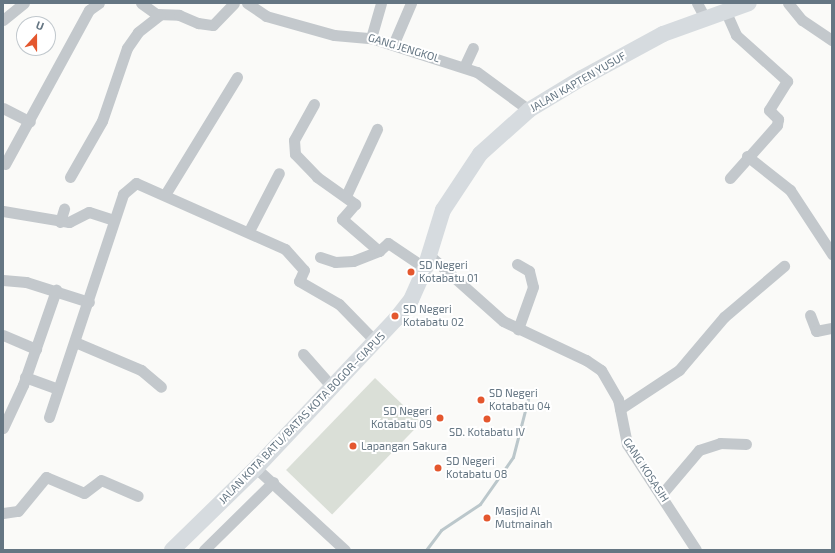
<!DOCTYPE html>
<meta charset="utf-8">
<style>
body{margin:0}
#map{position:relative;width:835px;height:553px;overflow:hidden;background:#fafaf8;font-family:"Exo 2",sans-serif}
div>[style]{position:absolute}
.green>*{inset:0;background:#dadfd7;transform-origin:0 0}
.stream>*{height:3px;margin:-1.5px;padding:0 1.5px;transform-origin:1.5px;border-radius:1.5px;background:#bbc7cb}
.street>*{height:11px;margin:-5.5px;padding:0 5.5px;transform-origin:5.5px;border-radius:5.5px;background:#c3c8cc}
.secondary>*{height:16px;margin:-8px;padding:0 8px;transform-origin:8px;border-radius:8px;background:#d6dbdf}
.dots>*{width:11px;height:11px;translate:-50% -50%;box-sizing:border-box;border:2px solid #fff;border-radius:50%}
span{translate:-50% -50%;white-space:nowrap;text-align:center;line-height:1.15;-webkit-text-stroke:4px #fff;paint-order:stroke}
.street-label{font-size:11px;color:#657683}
.poi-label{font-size:11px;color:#657683}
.left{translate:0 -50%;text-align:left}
.right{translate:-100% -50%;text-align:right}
.frame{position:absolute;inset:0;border:4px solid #657683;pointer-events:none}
.north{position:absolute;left:16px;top:16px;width:40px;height:40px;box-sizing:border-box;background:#fff;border:1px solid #c1c8cd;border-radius:50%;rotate:21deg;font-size:11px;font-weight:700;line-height:16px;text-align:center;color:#657683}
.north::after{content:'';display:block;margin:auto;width:14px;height:18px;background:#e4572e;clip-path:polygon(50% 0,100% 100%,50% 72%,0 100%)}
</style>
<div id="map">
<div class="green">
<i style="left:375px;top:378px;width:64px;height:128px;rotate:44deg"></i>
</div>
<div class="stream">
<i style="left:426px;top:550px;width:25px;rotate:-53deg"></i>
<i style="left:441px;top:530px;width:47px;rotate:-33.7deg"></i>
<i style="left:480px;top:504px;width:57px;rotate:-54.9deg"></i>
<i style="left:513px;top:457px;width:60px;rotate:-75.5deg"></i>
</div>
<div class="street">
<i style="left:141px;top:3px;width:19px;rotate:36deg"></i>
<i style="left:156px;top:14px;width:23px;rotate:2deg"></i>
<i style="left:179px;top:15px;width:21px;rotate:23deg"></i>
<i style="left:198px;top:23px;width:15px;rotate:8deg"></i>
<i style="left:213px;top:25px;width:30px;rotate:-46deg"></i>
<i style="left:247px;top:3px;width:23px;rotate:34deg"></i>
<i style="left:266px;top:16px;width:71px;rotate:15.6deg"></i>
<i style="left:334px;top:35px;width:37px;rotate:5deg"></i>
<i style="left:371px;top:38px;width:111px;rotate:17.8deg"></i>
<i style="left:477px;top:72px;width:64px;rotate:36.2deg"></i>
<i style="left:697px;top:3px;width:15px;rotate:62deg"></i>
<i style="left:788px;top:3px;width:22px;rotate:51deg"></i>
<i style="left:802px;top:20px;width:36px;rotate:34deg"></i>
<i style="left:725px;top:10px;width:27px;rotate:66deg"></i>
<i style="left:736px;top:35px;width:69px;rotate:42deg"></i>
<i style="left:787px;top:81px;width:34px;rotate:122deg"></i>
<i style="left:769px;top:110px;width:13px;rotate:45deg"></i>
<i style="left:778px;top:119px;width:6px;rotate:99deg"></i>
<i style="left:777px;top:125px;width:71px;rotate:131.6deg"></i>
<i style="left:3px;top:20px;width:27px;rotate:-39deg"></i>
<i style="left:371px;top:38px;width:36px;rotate:-74deg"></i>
<i style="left:393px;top:45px;width:46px;rotate:-66.8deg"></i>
<i style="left:464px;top:67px;width:21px;rotate:-65deg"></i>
<i style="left:314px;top:104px;width:41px;rotate:119.1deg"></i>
<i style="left:294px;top:140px;width:14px;rotate:86deg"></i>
<i style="left:295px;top:154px;width:32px;rotate:46deg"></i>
<i style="left:317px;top:177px;width:47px;rotate:35.4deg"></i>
<i style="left:355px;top:204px;width:20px;rotate:131deg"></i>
<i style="left:342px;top:219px;width:49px;rotate:40.9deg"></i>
<i style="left:3px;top:108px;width:30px;rotate:27deg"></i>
<i style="left:747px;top:156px;width:55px;rotate:38.3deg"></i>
<i style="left:790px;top:190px;width:77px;rotate:56.7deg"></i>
<i style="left:5px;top:164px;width:175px;rotate:-61.4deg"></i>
<i style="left:89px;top:10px;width:12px;rotate:-35deg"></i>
<i style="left:70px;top:177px;width:64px;rotate:-60.3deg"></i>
<i style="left:102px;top:121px;width:77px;rotate:-71.1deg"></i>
<i style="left:127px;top:48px;width:19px;rotate:-55deg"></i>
<i style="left:138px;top:32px;width:28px;rotate:-38deg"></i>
<i style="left:166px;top:193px;width:136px;rotate:-58.5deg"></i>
<i style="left:346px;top:196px;width:74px;rotate:-65.2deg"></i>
<i style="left:3px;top:211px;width:67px;rotate:9.5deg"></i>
<i style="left:69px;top:222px;width:22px;rotate:-27deg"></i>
<i style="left:89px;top:212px;width:26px;rotate:18deg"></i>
<i style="left:60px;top:222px;width:14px;rotate:-73deg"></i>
<i style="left:249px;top:231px;width:65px;rotate:-62.7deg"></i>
<i style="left:429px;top:255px;width:99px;rotate:41.7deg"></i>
<i style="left:503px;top:321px;width:92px;rotate:25.2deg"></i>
<i style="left:586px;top:360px;width:18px;rotate:34deg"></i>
<i style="left:601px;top:370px;width:34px;rotate:60deg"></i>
<i style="left:618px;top:399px;width:46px;rotate:78.7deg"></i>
<i style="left:627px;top:444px;width:126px;rotate:56.9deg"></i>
<i style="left:320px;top:257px;width:16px;rotate:18deg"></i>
<i style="left:335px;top:262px;width:18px;rotate:-3deg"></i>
<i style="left:353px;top:261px;width:28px;rotate:-21deg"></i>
<i style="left:379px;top:251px;width:12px;rotate:-42deg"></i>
<i style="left:388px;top:243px;width:45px;rotate:34deg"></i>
<i style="left:517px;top:264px;width:14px;rotate:30deg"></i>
<i style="left:529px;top:271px;width:16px;rotate:76deg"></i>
<i style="left:533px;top:287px;width:45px;rotate:109.7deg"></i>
<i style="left:3px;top:280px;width:23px;rotate:5deg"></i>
<i style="left:26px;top:282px;width:66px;rotate:17.6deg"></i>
<i style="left:810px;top:315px;width:17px;rotate:69deg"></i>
<i style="left:816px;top:331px;width:16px;rotate:-11deg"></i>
<i style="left:3px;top:335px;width:36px;rotate:23deg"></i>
<i style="left:75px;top:342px;width:72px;rotate:23deg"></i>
<i style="left:141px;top:370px;width:26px;rotate:40deg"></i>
<i style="left:303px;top:354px;width:45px;rotate:48.6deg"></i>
<i style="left:25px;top:377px;width:33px;rotate:20deg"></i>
<i style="left:620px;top:409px;width:71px;rotate:-33.5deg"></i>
<i style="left:679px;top:370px;width:70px;rotate:-49.7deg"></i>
<i style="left:724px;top:317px;width:79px;rotate:-40.4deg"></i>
<i style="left:49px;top:417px;width:235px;rotate:-71.6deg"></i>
<i style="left:123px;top:194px;width:17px;rotate:-40deg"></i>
<i style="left:136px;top:183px;width:163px;rotate:23.9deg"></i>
<i style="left:285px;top:249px;width:28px;rotate:48deg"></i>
<i style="left:304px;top:270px;width:12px;rotate:114deg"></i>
<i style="left:299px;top:281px;width:46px;rotate:29.9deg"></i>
<i style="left:339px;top:304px;width:52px;rotate:45.8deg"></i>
<i style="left:3px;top:428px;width:47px;rotate:-65.1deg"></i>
<i style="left:23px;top:385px;width:101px;rotate:-70.8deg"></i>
<i style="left:256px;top:468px;width:121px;rotate:42.7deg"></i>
<i style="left:661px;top:495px;width:59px;rotate:-49.8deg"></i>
<i style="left:699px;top:450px;width:22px;rotate:-18deg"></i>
<i style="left:720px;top:443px;width:26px;rotate:2deg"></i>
<i style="left:3px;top:513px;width:15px;rotate:-8deg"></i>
<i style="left:18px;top:511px;width:44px;rotate:-50.5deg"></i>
<i style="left:46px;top:477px;width:41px;rotate:22.8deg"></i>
<i style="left:84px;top:493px;width:21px;rotate:-37deg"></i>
<i style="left:101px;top:480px;width:40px;rotate:23.4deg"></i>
<i style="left:204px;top:550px;width:97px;rotate:-44.6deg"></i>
</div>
<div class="secondary">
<i style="left:172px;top:550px;width:117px;rotate:-44.3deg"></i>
<i style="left:256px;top:468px;width:204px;rotate:-46.8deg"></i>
<i style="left:396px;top:319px;width:24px;rotate:-52deg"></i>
<i style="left:411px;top:300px;width:35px;rotate:-66deg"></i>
<i style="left:425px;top:268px;width:61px;rotate:-72.8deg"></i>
<i style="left:443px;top:210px;width:67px;rotate:-56.5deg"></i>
<i style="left:480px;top:154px;width:66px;rotate:-41.9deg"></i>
<i style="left:529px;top:110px;width:62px;rotate:-31.1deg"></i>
<i style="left:582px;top:78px;width:92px;rotate:-28.5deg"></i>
<i style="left:663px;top:34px;width:91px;rotate:-19.8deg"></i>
</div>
<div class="dots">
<i style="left:411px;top:272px;background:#e4572e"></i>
<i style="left:395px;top:316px;background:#e4572e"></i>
<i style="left:481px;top:400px;background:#e4572e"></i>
<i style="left:440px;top:418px;background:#e4572e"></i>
<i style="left:487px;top:419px;background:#e4572e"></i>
<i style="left:353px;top:446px;background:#e4572e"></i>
<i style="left:438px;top:468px;background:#e4572e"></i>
<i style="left:487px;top:518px;background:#e4572e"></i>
</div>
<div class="street-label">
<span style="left:404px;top:48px;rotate:17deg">GANG JENGKOL</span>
<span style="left:578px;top:82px;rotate:-30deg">JALAN KAPTEN YUSUF</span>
<span style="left:302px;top:418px;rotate:-46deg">JALAN KOTA BATU/BATAS KOTA BOGOR–CIAPUS</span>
<span style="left:646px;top:470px;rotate:57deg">GANG KOSASIH</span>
</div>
<div class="poi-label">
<span class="left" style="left:419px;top:272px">SD Negeri<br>Kotabatu 01</span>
<span class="left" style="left:403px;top:316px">SD Negeri<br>Kotabatu 02</span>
<span class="left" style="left:489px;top:400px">SD Negeri<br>Kotabatu 04</span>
<span class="right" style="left:432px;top:418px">SD Negeri<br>Kotabatu 09</span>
<span style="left:487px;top:432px">SD. Kotabatu IV</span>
<span class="left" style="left:361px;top:446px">Lapangan Sakura</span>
<span class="left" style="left:446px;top:468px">SD Negeri<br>Kotabatu 08</span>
<span class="left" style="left:495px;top:518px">Masjid Al<br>Mutmainah</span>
</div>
<div class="frame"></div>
<div class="north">U</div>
</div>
